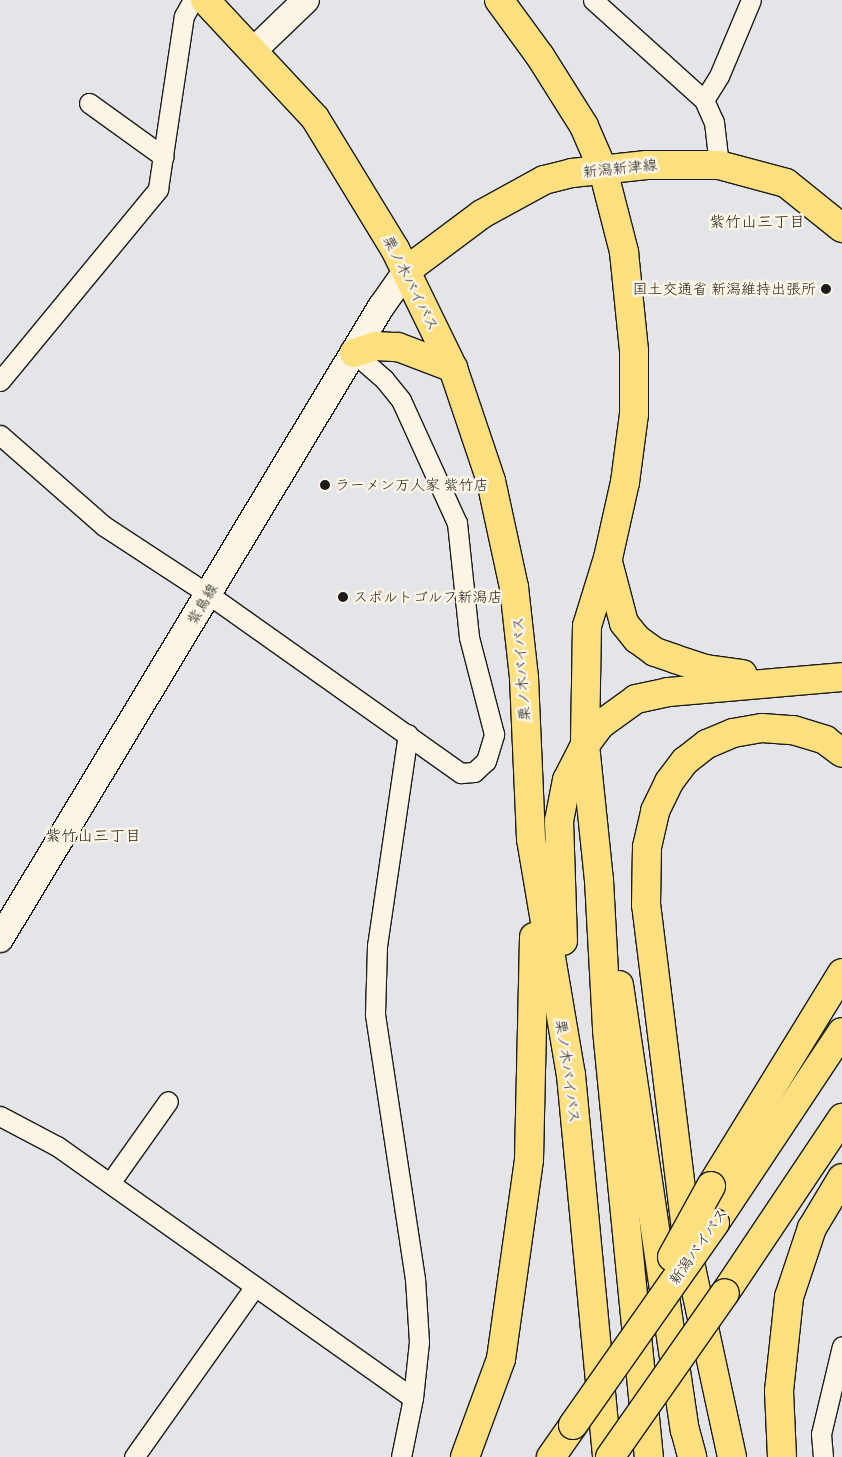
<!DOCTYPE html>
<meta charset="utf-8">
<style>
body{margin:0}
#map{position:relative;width:842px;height:1457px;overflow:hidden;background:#e3e5e8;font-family:"Patrick Hand","Klee One",sans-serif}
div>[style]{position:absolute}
.roads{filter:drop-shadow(1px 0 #1c1c1c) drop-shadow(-1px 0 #1c1c1c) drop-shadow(0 1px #1c1c1c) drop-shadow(0 -1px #1c1c1c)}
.street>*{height:19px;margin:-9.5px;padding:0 9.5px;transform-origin:9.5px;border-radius:9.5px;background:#fcf5e5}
.secondary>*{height:26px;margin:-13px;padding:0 13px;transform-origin:13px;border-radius:13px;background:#fcf5e5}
.primary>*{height:28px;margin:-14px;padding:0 14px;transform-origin:14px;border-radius:14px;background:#fce080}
.highway>*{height:28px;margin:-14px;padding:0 14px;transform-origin:14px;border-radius:14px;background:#fce080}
.bridges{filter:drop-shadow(1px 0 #1c1c1c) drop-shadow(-1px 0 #1c1c1c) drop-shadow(0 1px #1c1c1c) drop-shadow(0 -1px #1c1c1c)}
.highway-bridge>*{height:28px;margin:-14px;padding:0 14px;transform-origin:14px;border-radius:14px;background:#fce080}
.dots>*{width:14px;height:14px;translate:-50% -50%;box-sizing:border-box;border:2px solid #fcf5e5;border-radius:50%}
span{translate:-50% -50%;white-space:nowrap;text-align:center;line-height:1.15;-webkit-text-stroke:5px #fcf5e5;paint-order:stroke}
.street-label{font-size:15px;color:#1c1c1c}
.poi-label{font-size:15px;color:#1c1c1c}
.right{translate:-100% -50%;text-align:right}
.left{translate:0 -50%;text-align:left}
.neighbourhood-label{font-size:16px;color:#1c1c1c}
</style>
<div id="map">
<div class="roads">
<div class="street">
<i style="left:593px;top:0;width:149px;rotate:42deg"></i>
<i style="left:704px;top:100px;width:24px;rotate:66deg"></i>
<i style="left:714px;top:122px;width:43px;rotate:83.4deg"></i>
<i style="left:704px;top:100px;width:28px;rotate:-58deg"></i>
<i style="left:719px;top:76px;width:82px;rotate:-67.2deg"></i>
<i style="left:89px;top:103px;width:92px;rotate:35.8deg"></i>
<i style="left:0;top:381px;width:249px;rotate:-50.5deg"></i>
<i style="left:158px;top:189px;width:175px;rotate:-81.5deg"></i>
<i style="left:184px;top:16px;width:18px;rotate:-61deg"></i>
<i style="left:0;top:435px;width:138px;rotate:41.2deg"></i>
<i style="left:104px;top:526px;width:124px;rotate:33.2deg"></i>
<i style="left:208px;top:594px;width:310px;rotate:35.3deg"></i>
<i style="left:461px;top:773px;width:13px;rotate:-4deg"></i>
<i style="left:474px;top:772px;width:16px;rotate:-43deg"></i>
<i style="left:486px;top:761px;width:28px;rotate:-73deg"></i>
<i style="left:494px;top:734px;width:100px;rotate:-104.5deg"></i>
<i style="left:469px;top:637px;width:115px;rotate:-96deg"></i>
<i style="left:457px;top:523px;width:135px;rotate:-114.5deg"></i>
<i style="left:401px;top:400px;width:27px;rotate:-129deg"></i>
<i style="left:384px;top:379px;width:40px;rotate:-139deg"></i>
<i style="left:0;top:1116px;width:64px;rotate:27.8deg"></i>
<i style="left:57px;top:1146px;width:436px;rotate:35.3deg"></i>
<i style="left:110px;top:1183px;width:100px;rotate:-54.7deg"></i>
<i style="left:134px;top:1457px;width:209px;rotate:-54.7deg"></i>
<i style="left:401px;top:1457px;width:60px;rotate:-78.5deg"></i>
<i style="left:413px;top:1398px;width:56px;rotate:-83.9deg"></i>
<i style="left:419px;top:1342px;width:63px;rotate:-93.6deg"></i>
<i style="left:415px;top:1279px;width:268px;rotate:-98.6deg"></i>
<i style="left:375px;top:1014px;width:68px;rotate:-88.3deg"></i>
<i style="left:377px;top:946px;width:214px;rotate:-81.7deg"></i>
<i style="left:823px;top:1457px;width:23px;rotate:-95deg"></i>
<i style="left:821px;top:1434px;width:90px;rotate:-76.6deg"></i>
</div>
<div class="secondary">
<i style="left:254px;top:50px;width:72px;rotate:-43.9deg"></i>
<i style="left:0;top:939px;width:738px;rotate:-58.92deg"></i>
<i style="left:381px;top:307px;width:45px;rotate:-54.9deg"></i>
</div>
<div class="primary">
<i style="left:407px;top:270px;width:94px;rotate:-36.7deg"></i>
<i style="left:482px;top:214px;width:71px;rotate:-28.7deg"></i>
<i style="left:544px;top:180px;width:29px;rotate:-14deg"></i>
<i style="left:572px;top:173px;width:75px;rotate:-6.1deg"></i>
<i style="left:647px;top:165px;width:72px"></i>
<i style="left:719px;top:165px;width:69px;rotate:15deg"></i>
<i style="left:786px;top:183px;width:72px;rotate:38.8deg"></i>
</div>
<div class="highway">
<i style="left:205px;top:0;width:161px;rotate:47deg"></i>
<i style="left:315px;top:118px;width:153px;rotate:58.6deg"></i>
<i style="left:395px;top:249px;width:132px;rotate:64deg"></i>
<i style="left:453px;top:368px;width:119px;rotate:71.4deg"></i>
<i style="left:491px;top:481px;width:108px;rotate:77.8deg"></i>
<i style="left:514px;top:587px;width:92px;rotate:83.7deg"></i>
<i style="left:524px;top:678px;width:161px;rotate:87.5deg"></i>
<i style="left:531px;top:839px;width:239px;rotate:80.4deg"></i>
<i style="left:571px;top:1075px;width:384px;rotate:84.6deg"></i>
<i style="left:499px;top:0;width:69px;rotate:53.8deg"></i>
<i style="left:540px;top:56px;width:83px;rotate:57.8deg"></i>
<i style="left:584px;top:126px;width:48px;rotate:66.6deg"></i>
<i style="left:603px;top:170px;width:85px;rotate:75.6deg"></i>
<i style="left:624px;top:252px;width:100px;rotate:84.2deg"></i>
<i style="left:634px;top:351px;width:63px;rotate:90deg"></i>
<i style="left:634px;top:414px;width:69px;rotate:97.5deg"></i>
<i style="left:625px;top:482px;width:78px;rotate:102.6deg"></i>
<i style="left:608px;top:558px;width:71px;rotate:107.2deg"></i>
<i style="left:587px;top:626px;width:119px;rotate:91deg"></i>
<i style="left:585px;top:745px;width:136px;rotate:84.1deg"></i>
<i style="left:599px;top:880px;width:150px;rotate:86.9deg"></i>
<i style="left:607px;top:1030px;width:429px;rotate:84.4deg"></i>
<i style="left:354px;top:353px;width:23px;rotate:-18deg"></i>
<i style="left:376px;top:346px;width:22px;rotate:3deg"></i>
<i style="left:398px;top:347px;width:59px;rotate:20.9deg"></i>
<i style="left:608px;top:562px;width:63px;rotate:75.3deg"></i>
<i style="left:624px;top:623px;width:21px;rotate:51deg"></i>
<i style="left:637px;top:639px;width:22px;rotate:36deg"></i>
<i style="left:655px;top:652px;width:21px;rotate:19deg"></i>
<i style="left:675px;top:659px;width:33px;rotate:18deg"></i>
<i style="left:706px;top:669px;width:37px;rotate:8deg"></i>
<i style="left:563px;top:941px;width:120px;rotate:-91.9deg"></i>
<i style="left:559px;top:821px;width:42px;rotate:-79deg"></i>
<i style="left:567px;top:780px;width:39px;rotate:-63deg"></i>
<i style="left:585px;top:745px;width:25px;rotate:-53deg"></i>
<i style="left:600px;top:725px;width:44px;rotate:-35.8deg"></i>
<i style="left:636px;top:699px;width:33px;rotate:-12deg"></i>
<i style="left:668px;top:692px;width:175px;rotate:-4.9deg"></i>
<i style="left:619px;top:985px;width:450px;rotate:81.6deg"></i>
<i style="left:685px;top:1430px;width:28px;rotate:75deg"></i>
<i style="left:711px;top:1186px;width:250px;rotate:-58.4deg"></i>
<i style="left:715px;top:1223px;width:229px;rotate:-56.4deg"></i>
<i style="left:725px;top:1293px;width:211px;rotate:-56.2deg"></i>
<i style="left:465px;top:1457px;width:104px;rotate:-69.8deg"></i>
<i style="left:501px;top:1359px;width:202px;rotate:-82deg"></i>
<i style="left:529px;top:1159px;width:222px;rotate:-88.7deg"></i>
<i style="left:551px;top:1457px;width:39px;rotate:-55deg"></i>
<i style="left:732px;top:1457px;width:199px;rotate:-102.2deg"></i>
<i style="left:690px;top:1262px;width:360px;rotate:-97deg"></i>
<i style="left:646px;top:905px;width:58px;rotate:-89deg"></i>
<i style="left:647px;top:847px;width:37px;rotate:-77deg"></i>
<i style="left:655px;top:811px;width:32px;rotate:-64deg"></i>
<i style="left:669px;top:782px;width:26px;rotate:-53deg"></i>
<i style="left:685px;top:761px;width:28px;rotate:-38deg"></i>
<i style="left:707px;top:744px;width:28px;rotate:-23deg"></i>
<i style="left:733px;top:733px;width:29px;rotate:-10deg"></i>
<i style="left:762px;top:728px;width:31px;rotate:4deg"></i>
<i style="left:793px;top:730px;width:34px;rotate:17deg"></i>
<i style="left:825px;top:740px;width:21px;rotate:37deg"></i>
<i style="left:782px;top:1457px;width:66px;rotate:-92.6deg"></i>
<i style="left:779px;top:1391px;width:95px;rotate:-83.9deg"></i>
<i style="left:789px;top:1297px;width:73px;rotate:-71.6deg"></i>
<i style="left:812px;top:1228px;width:58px;rotate:-59deg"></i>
</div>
</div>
<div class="bridges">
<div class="highway-bridge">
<i style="left:672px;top:1257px;width:81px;rotate:-61.2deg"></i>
<i style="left:573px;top:1425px;width:247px;rotate:-54.9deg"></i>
<i style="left:610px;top:1457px;width:200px;rotate:-55deg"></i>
</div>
</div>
<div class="dots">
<i style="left:826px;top:289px;background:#1c1c1c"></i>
<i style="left:325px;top:485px;background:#1c1c1c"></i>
<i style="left:343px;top:597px;background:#1c1c1c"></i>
</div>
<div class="street-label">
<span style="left:620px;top:168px;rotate:-6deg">新潟新津線</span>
<span style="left:411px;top:283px;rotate:63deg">栗ノ木バイパス</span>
<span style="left:202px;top:604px;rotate:-59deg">紫鳥線</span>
<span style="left:521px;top:669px;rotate:-94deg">栗ノ木バイパス</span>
<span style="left:568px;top:1071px;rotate:82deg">栗ノ木バイパス</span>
<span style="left:698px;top:1246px;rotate:-55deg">新潟バイパス</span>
</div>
<div class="poi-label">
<span class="right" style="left:816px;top:289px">国土交通省 新潟維持出張所</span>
<span class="left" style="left:335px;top:485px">ラーメン万人家 紫竹店</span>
<span class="left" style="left:353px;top:597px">スポルトゴルフ新潟店</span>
</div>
<div class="neighbourhood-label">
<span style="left:757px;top:221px">紫竹山三丁目</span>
<span style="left:93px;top:835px">紫竹山三丁目</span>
</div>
</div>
